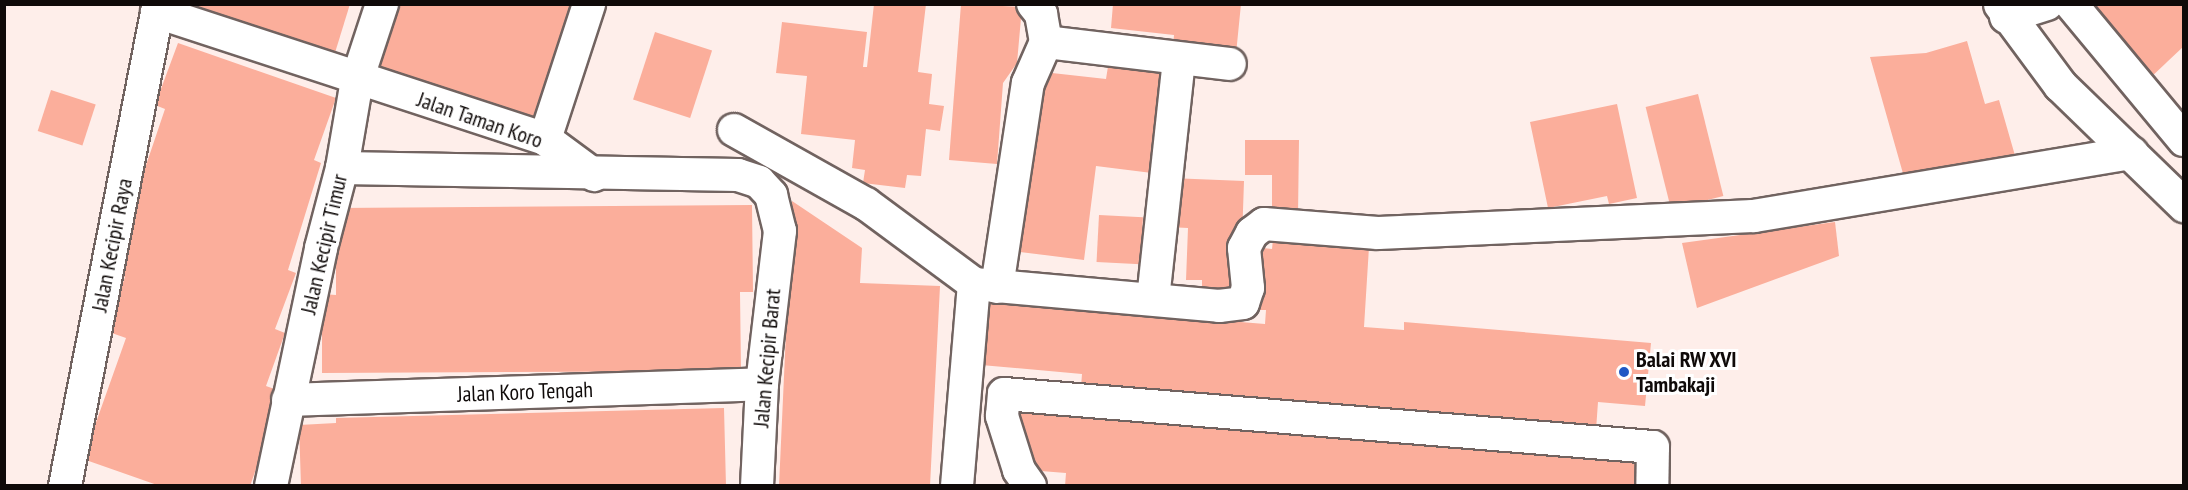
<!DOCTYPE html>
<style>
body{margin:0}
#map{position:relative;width:2188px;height:490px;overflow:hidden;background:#feeeea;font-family:"PT Sans Narrow",sans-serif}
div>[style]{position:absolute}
.building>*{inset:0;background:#fbae9b;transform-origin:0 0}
.roads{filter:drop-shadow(2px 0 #716360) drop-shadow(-2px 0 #716360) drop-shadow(0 2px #716360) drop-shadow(0 -2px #716360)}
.minor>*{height:32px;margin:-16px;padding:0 16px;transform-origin:16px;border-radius:16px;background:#fff}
.tertiary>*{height:33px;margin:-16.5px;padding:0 16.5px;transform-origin:16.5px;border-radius:16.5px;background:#fff}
.dots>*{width:16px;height:16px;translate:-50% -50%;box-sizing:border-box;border:3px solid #fff;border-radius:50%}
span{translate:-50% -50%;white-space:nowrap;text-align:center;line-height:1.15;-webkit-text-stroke:6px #fff;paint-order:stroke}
.street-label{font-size:22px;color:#0f0a09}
.poi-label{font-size:22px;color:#0f0a09;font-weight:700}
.left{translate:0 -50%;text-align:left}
.frame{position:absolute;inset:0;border:6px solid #0f0a09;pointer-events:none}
</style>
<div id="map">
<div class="building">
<i style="clip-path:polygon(183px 4px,350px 4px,334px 56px)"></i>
<i style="clip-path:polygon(397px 4px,570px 4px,534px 122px,376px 72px)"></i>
<i style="clip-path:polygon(874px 4px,926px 4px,918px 72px,932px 74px,929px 104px,944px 106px,940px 131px,926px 129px,921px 176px,907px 175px,905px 188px,863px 183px,865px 170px,852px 168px,855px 140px,801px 134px,807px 76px,776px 73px,782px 22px,867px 32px,863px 67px,867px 67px)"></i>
<i style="clip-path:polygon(961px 4px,1022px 7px,1017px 63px,1003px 83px,997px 164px,949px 160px)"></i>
<i style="clip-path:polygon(1113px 4px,1241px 4px,1236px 54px,1173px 47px,1174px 35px,1111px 28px)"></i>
<i style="clip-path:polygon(2084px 4px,2184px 4px,2184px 46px,2149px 79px)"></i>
<i style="left:655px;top:32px;width:60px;height:71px;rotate:18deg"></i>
<i style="clip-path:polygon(1967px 41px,1985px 104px,1999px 100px,2016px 159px,1904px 177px,1870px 57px,1926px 53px)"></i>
<i style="clip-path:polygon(178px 43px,336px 98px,314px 160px,321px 163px,288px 270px,296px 273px,275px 329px,285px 333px,266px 386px,283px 392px,250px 486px,160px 486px,83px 459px,126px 338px,106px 331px,125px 277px,110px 272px,165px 109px,155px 105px)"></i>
<i style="clip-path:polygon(1110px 54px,1166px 61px,1152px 173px,1096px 166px,1084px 260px,1013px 251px,1034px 71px,1106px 79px)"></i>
<i style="left:51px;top:90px;width:47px;height:43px;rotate:18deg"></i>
<i style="left:1698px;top:94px;width:105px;height:54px;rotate:76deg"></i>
<i style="clip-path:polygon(1617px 104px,1637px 198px,1609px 204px,1607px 196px,1548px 208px,1530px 122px)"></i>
<i style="clip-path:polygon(1245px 140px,1299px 140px,1298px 215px,1272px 215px,1272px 175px,1245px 175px)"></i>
<i style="clip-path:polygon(1170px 178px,1244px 181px,1240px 299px,1202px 298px,1202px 280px,1186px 280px,1188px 228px,1168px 227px)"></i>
<i style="clip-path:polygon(792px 201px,862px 248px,860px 283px,940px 286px,930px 486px,779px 486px)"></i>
<i style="clip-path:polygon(752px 205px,753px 292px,740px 292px,741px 371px,322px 373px,322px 294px,336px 295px,336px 208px)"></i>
<i style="left:1099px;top:215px;width:44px;height:47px;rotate:3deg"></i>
<i style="clip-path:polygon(1835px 222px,1839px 256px,1697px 308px,1682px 243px)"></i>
<i style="clip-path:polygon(1273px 239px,1369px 247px,1364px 327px,1404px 330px,1404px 322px,1651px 343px,1645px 406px,1598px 402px,1596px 430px,1081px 387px,1082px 374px,981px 365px,986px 301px,1265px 324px,1266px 310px,1258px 310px,1263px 248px,1272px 249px)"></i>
<i style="clip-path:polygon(1021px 403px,1644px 460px,1641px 486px,1065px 486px,1066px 473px,1028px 470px,1018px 439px)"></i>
<i style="clip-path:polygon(724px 408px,726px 486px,301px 486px,299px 425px,336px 423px,336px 418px)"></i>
</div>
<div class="roads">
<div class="minor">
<i style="left:1033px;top:4px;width:13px;rotate:51deg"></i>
<i style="left:1041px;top:14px;width:28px;rotate:80deg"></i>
<i style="left:2071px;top:4px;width:177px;rotate:50.3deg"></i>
<i style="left:157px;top:12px;width:408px;rotate:18.1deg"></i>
<i style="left:545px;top:139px;width:61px;rotate:36.3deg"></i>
<i style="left:2006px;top:17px;width:43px;rotate:-17.6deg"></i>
<i style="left:734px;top:130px;width:151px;rotate:29.3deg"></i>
<i style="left:866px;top:204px;width:134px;rotate:36.5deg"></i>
<i style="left:974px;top:284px;width:246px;rotate:5.1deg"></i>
<i style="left:1219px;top:306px;width:24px;rotate:-7deg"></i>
<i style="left:1243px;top:303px;width:16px;rotate:-72deg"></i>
<i style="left:1248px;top:288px;width:40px;rotate:-95.7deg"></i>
<i style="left:1244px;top:248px;width:17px;rotate:-62deg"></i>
<i style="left:1252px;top:233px;width:15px;rotate:-37deg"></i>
<i style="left:1264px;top:224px;width:114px;rotate:4.5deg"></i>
<i style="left:1378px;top:233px;width:376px;rotate:-2.6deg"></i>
<i style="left:1754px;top:216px;width:383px;rotate:-9.5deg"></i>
<i style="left:545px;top:139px;width:142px;rotate:-71.9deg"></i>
<i style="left:342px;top:168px;width:396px;rotate:1deg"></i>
<i style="left:738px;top:175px;width:22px;rotate:18deg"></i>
<i style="left:759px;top:182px;width:18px;rotate:47deg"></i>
<i style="left:771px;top:195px;width:37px;rotate:76deg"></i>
<i style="left:780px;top:231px;width:154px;rotate:96.7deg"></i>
<i style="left:762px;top:384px;width:102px;rotate:92.8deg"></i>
<i style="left:997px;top:287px;width:206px;rotate:-81.4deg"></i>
<i style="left:1028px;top:83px;width:45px;rotate:-66.3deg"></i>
<i style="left:1046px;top:42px;width:185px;rotate:6.8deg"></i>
<i style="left:1153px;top:299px;width:241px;rotate:-83.8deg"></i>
<i style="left:288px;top:400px;width:474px;rotate:-1.9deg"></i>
<i style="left:65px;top:486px;width:491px;rotate:-79deg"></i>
<i style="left:271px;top:486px;width:243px;rotate:-78.1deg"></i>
<i style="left:321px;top:248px;width:83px;rotate:-75.3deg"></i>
<i style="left:342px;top:168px;width:89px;rotate:-80.3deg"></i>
<i style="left:357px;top:80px;width:80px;rotate:-71.8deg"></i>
<i style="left:957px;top:486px;width:203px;rotate:-85.2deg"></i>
<i style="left:1030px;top:486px;width:19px;rotate:-125deg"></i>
<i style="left:1019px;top:470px;width:57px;rotate:-107.5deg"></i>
<i style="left:1002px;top:416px;width:22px;rotate:-85deg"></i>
<i style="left:1004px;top:394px;width:651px;rotate:4.67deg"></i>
<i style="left:1653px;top:447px;width:39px;rotate:91deg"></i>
</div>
<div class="tertiary">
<i style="left:2000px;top:4px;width:101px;rotate:53.5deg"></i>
<i style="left:2060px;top:85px;width:173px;rotate:44.1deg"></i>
</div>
</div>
<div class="dots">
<i style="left:1624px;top:372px;background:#2058c4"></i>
</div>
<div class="street-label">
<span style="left:480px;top:120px;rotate:19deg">Jalan Taman Koro</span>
<span style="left:324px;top:244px;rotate:-77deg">Jalan Kecipir Timur</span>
<span style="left:112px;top:245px;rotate:-79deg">Jalan Kecipir Raya</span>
<span style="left:767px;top:358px;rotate:-85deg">Jalan Kecipir Barat</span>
<span style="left:525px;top:392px;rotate:-2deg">Jalan Koro Tengah</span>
</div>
<div class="poi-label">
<span class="left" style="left:1636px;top:372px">Balai RW XVI<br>Tambakaji</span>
</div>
<div class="frame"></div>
</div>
